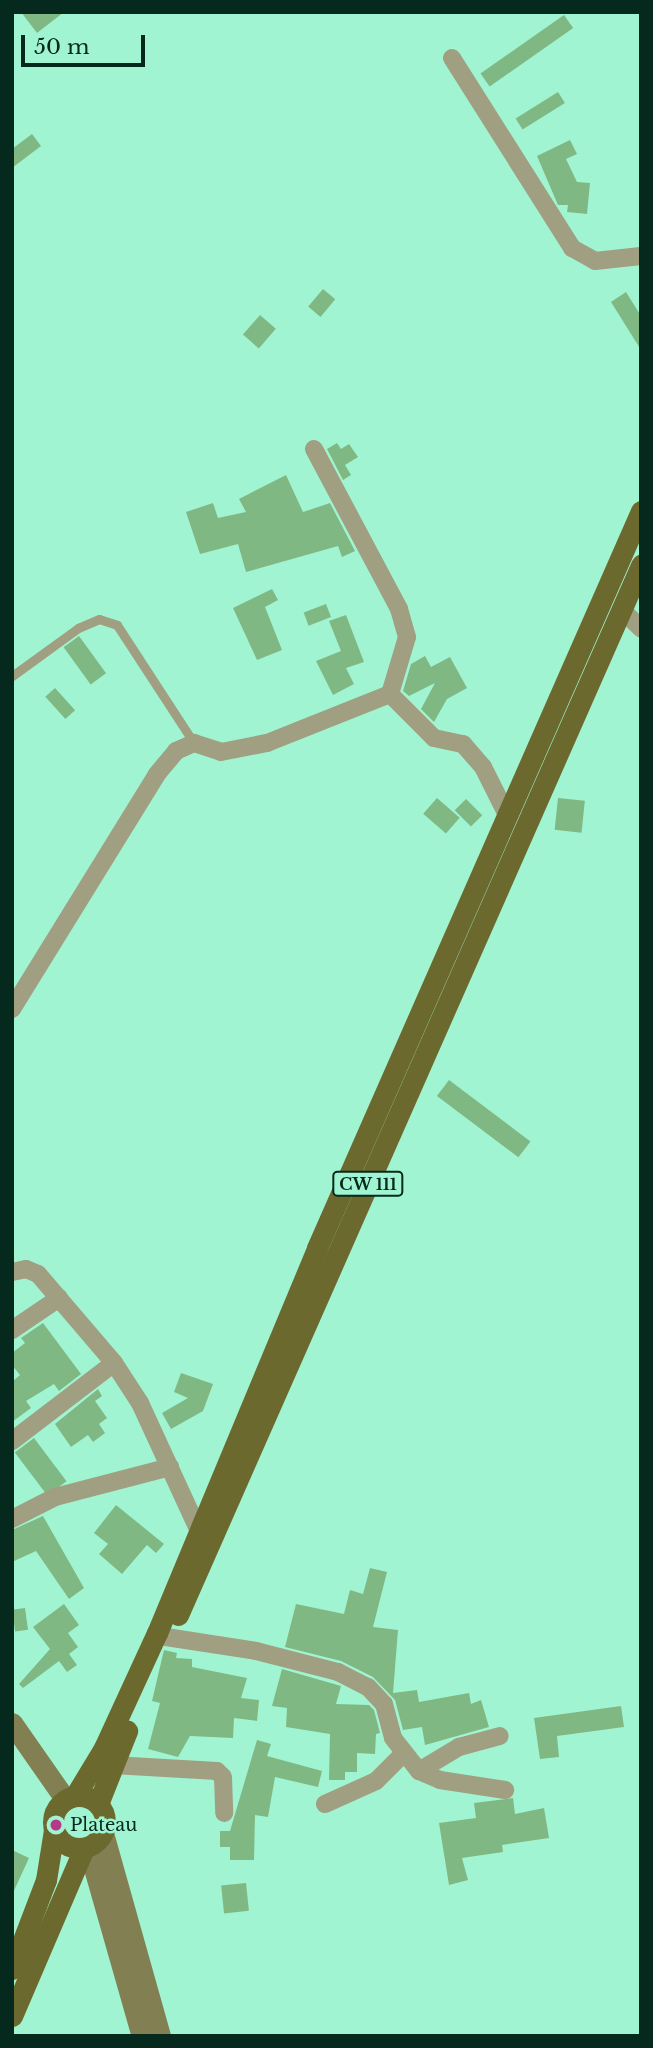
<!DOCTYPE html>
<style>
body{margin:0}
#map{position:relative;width:653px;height:2048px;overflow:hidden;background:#a0f4d1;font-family:"Libre Baskerville",serif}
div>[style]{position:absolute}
.building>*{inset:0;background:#80b884;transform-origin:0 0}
.lane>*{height:9px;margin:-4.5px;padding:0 4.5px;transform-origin:4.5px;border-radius:4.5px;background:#a09f81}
.street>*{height:18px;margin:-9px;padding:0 9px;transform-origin:9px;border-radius:9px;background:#a09f81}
.secondary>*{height:21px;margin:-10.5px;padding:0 10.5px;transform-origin:10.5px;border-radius:10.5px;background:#828052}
.primary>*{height:21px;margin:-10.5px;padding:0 10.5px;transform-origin:10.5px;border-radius:10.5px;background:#6c692e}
.primary>.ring{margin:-10.5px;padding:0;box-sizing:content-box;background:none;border:21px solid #6c692e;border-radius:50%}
.dots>*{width:19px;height:19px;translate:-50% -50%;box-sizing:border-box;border:4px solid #a0f4d1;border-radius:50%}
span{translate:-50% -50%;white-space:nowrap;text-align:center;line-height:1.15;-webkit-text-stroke:5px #a0f4d1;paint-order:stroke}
.shield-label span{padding:2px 5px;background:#a0f4d1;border:2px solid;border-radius:5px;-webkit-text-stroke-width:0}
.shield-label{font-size:16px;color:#05291d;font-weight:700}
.poi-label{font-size:18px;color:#05291d}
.left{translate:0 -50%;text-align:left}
.frame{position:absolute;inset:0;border:14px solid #05291d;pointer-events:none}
.scale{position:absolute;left:21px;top:35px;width:124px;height:32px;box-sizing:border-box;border:4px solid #05291d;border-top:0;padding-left:9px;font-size:21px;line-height:24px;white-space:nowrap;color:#05291d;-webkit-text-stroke:5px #a0f4d1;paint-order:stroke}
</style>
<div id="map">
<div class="building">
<i style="clip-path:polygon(21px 12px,64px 12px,37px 33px)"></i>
<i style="left:564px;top:15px;width:16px;height:102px;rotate:55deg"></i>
<i style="left:558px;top:92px;width:13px;height:50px;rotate:58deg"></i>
<i style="clip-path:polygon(32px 134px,41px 146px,12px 168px,12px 149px)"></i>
<i style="clip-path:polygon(570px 140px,577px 154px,566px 159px,577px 182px,590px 183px,587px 214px,567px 212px,568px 205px,558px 205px,537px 156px)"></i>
<i style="left:323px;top:289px;width:16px;height:23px;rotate:40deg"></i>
<i style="clip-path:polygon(626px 292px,641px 316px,641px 350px,611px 302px)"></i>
<i style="left:260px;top:315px;width:21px;height:26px;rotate:41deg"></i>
<i style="clip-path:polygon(337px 443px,341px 449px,349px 444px,358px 457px,345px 465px,351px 475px,343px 480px,327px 449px)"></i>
<i style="clip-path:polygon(286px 475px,303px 512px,330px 503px,355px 551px,342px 557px,338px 546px,246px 572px,238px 544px,200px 554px,186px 512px,213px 503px,218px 518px,246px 512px,239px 499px)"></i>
<i style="clip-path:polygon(272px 589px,278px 600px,265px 607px,282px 650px,257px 660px,233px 608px)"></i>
<i style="left:326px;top:604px;width:14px;height:24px;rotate:69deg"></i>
<i style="clip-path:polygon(346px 615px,364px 662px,346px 668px,354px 684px,333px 695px,316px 661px,341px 651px,329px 621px)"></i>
<i style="left:79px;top:636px;width:46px;height:19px;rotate:54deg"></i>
<i style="clip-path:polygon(425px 656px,431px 667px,450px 657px,467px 688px,447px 699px,434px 722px,421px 709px,435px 683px,409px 696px,403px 691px,411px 664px)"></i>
<i style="left:55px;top:688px;width:30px;height:13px;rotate:48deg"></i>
<i style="left:437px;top:798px;width:30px;height:21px;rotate:41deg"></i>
<i style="left:558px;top:798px;width:27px;height:32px;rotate:6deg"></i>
<i style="left:466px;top:799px;width:23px;height:16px;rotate:45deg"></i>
<i style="left:449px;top:1080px;width:102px;height:20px;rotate:37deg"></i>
<i style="clip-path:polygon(43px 1323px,81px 1374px,59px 1391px,54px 1384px,26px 1401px,31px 1408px,12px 1422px,12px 1382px,20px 1375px,12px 1365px,12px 1353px,25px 1343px,21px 1338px)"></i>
<i style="clip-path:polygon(181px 1373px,213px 1384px,203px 1411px,171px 1429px,162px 1413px,188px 1398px,174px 1392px)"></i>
<i style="clip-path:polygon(98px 1389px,102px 1396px,95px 1401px,107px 1418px,99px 1424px,105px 1433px,93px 1442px,88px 1435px,71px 1447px,55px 1424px)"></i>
<i style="left:34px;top:1438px;width:54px;height:24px;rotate:53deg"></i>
<i style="clip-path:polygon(116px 1505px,164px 1544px,156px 1553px,147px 1545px,122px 1574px,99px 1554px,108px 1544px,94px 1533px)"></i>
<i style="clip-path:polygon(43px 1516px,84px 1588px,69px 1599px,36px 1551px,12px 1562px,12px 1530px)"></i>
<i style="clip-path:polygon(370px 1568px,387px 1572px,373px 1627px,398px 1630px,393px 1693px,417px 1690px,419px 1702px,469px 1693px,471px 1704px,481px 1700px,489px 1727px,425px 1745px,422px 1727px,403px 1730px,395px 1700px,373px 1677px,341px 1661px,285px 1647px,296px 1604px,344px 1614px,350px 1590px,363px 1594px)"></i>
<i style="clip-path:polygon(64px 1604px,79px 1625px,68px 1633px,78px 1647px,69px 1654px,77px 1665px,67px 1672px,59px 1661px,23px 1688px,19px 1684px,50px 1649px,33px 1627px)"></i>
<i style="left:25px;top:1608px;width:22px;height:13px;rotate:82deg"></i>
<i style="clip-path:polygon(164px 1650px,177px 1653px,176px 1658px,192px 1659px,192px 1667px,247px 1678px,241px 1698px,259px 1700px,257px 1721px,234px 1718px,233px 1738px,190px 1736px,178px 1757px,148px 1749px,160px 1703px,152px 1701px)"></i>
<i style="clip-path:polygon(282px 1669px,341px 1686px,336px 1704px,369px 1705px,374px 1710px,380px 1733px,376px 1734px,375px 1754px,357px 1753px,357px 1772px,345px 1772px,345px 1780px,329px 1780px,330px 1734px,286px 1727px,287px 1708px,272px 1706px)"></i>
<i style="clip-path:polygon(621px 1706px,624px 1727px,557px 1736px,559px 1757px,540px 1759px,534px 1718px)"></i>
<i style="clip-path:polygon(257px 1740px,271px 1744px,267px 1756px,322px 1771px,318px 1787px,275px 1777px,268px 1817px,255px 1815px,254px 1860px,230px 1860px,230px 1847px,220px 1847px,220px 1831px,230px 1831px)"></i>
<i style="clip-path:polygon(513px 1798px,515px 1814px,544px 1808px,549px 1838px,502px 1845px,503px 1852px,462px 1858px,468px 1880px,449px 1885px,439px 1823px,476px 1818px,474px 1803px)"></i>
<i style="clip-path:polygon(12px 1850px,29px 1858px,12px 1895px)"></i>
<i style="left:246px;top:1883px;width:28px;height:25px;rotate:84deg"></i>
</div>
<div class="lane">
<i style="left:12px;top:676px;width:82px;rotate:-36deg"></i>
<i style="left:78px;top:628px;width:23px;rotate:-23deg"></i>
<i style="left:99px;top:619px;width:19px;rotate:18deg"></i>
<i style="left:117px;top:625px;width:141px;rotate:56.9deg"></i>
</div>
<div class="street">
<i style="left:452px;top:58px;width:225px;rotate:57.7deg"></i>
<i style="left:572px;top:248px;width:26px;rotate:29deg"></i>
<i style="left:595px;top:261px;width:46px;rotate:-6.2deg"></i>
<i style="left:314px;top:449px;width:181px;rotate:62deg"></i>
<i style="left:399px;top:609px;width:29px;rotate:74deg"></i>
<i style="left:407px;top:637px;width:59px;rotate:106.6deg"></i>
<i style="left:621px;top:609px;width:28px;rotate:44deg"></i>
<i style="left:12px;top:1009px;width:276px;rotate:-58.3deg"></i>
<i style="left:157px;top:774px;width:30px;rotate:-50deg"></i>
<i style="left:176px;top:751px;width:20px;rotate:-24deg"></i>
<i style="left:194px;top:743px;width:28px;rotate:18deg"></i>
<i style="left:221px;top:752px;width:47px;rotate:-11.1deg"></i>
<i style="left:267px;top:743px;width:132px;rotate:-21.7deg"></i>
<i style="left:390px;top:694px;width:62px;rotate:45deg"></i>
<i style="left:434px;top:738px;width:30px;rotate:12deg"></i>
<i style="left:463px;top:744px;width:30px;rotate:49deg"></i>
<i style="left:483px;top:767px;width:56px;rotate:63.4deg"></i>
<i style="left:12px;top:1272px;width:14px;rotate:-12deg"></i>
<i style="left:26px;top:1269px;width:13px;rotate:23deg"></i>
<i style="left:38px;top:1274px;width:117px;rotate:49.5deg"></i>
<i style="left:12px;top:1330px;width:57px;rotate:-34.2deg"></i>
<i style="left:12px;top:1441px;width:128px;rotate:-37.4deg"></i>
<i style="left:114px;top:1363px;width:48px;rotate:57deg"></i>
<i style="left:140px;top:1403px;width:139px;rotate:65.3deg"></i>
<i style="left:12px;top:1519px;width:48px;rotate:-27.1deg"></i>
<i style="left:55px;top:1497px;width:119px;rotate:-14.6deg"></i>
<i style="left:166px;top:1637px;width:91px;rotate:8.8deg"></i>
<i style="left:256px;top:1651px;width:85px;rotate:14.4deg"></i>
<i style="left:338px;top:1672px;width:34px;rotate:27deg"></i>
<i style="left:368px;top:1687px;width:23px;rotate:47deg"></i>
<i style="left:384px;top:1704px;width:35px;rotate:75deg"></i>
<i style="left:393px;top:1738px;width:42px;rotate:51.8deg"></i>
<i style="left:419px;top:1771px;width:23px;rotate:23deg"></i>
<i style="left:440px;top:1780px;width:66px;rotate:8.7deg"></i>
<i style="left:113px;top:1765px;width:104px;rotate:3.3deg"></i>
<i style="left:217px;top:1771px;width:8px;rotate:45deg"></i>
<i style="left:223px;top:1777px;width:36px;rotate:88deg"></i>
<i style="left:419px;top:1771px;width:47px;rotate:-31deg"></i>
<i style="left:459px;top:1747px;width:42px;rotate:-15deg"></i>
<i style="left:325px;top:1804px;width:56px;rotate:-24.3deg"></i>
<i style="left:376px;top:1781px;width:37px;rotate:-45deg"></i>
</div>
<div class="secondary">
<i style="left:12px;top:1723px;width:93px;rotate:55.1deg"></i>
<i style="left:103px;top:1833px;width:211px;rotate:74.3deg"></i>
<i style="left:88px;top:1847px;width:197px;rotate:74.1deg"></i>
</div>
<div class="primary">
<i style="left:178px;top:1615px;width:1148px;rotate:-66.2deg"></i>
<i class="ring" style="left:53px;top:1796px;width:31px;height:31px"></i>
<i style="left:75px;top:1796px;width:56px;rotate:-58.9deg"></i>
<i style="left:104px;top:1748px;width:127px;rotate:-65.3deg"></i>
<i style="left:157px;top:1633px;width:417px;rotate:-67.4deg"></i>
<i style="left:317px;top:1248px;width:805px;rotate:-66.27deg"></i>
<i style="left:98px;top:1804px;width:79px;rotate:-68.3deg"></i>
<i style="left:12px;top:1969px;width:95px;rotate:-69.1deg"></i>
<i style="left:46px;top:1880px;width:51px;rotate:-80.9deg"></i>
<i style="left:12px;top:2016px;width:183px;rotate:-66.8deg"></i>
</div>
<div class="dots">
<i style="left:56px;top:1825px;background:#b63887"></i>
</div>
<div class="shield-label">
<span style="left:368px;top:1184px">CW 111</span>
</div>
<div class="poi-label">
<span class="left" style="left:70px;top:1825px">Plateau</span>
</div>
<div class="frame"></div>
<div class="scale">50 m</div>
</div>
